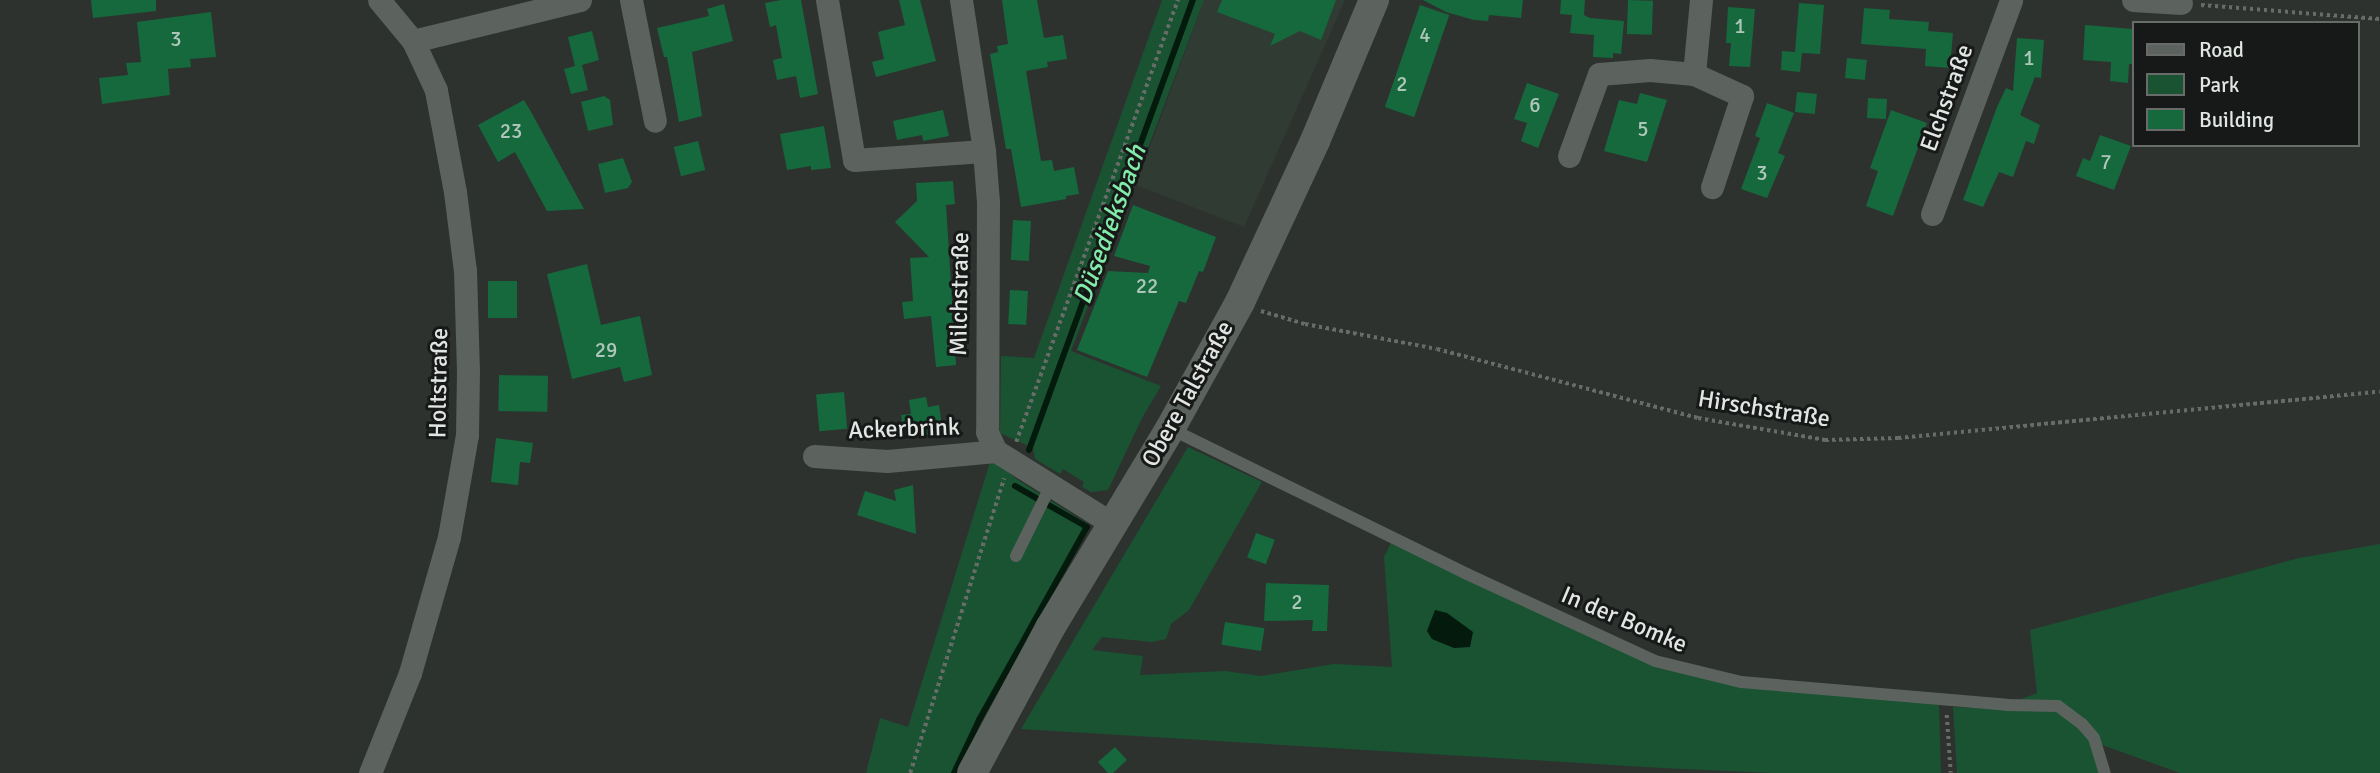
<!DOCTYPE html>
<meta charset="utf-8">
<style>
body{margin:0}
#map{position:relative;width:2380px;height:773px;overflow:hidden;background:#2d322f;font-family:Signika,sans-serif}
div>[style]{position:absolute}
.built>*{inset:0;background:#303b33}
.green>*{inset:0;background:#195332}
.water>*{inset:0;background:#031a0c}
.stream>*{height:6px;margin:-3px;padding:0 3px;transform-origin:3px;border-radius:3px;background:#031a0c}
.building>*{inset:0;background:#15693d;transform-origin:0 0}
.path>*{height:3.5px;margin-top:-1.75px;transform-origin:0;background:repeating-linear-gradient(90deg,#686c69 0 3.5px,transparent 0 7px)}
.service>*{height:12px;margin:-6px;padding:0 6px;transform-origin:6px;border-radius:6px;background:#5c625d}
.minor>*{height:23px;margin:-11.5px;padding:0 11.5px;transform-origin:11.5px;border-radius:11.5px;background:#5c625d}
.tertiary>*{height:30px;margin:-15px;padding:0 15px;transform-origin:15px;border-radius:15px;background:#5c625d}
span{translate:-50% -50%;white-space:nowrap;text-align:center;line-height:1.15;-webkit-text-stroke:6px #171918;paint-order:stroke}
.number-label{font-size:21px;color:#afc7ba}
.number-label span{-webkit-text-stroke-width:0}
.street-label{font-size:24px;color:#e2e6e3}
.water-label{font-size:26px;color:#82eba9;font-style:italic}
.legend{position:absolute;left:2132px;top:21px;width:228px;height:126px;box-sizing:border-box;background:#171918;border:2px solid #686b69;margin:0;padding:9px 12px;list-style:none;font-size:21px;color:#e2e6e3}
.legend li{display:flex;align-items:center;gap:14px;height:35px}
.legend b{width:35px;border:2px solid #686b69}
</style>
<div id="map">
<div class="built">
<i style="clip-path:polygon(1204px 0,1345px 0,1244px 227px,1136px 185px)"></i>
</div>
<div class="green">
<i style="clip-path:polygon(1162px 0,1204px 0,1071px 351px,1161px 386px,1142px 418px,1108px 490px,1091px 492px,1082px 487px,1084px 482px,1063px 469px,1060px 474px,1035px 459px,1033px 448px,1000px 433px,1001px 356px,1034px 358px)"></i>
<i style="clip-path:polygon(1188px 447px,1262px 482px,1189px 610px,1171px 624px,1166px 639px,1152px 642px,1102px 637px,1092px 650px,1143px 656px,1140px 675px,1225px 671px,1261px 676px,1334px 664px,1392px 667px,1384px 557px,1391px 543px,1654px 666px,1939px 705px,1941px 773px,1774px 773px,1662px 768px,1021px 729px)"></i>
<i style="clip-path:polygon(991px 459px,1018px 480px,1086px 523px,978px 720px,952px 773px,866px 773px,880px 718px,908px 727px)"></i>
<i style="clip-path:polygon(2380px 544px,2380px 773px,2180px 773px,2094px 742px,2101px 773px,1957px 773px,1953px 707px,1995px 709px,2037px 693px,2030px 630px,2299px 558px)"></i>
</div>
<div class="water">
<i style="clip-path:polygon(1435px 610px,1447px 613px,1473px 632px,1470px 647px,1454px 648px,1432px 639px,1427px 631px)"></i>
</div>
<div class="stream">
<i style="left:1029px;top:450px;width:479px;rotate:-70deg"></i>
<i style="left:954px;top:773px;width:59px;rotate:-64.7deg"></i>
<i style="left:979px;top:720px;width:221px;rotate:-60.8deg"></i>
<i style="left:1087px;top:527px;width:83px;rotate:-150.3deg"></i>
</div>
<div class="building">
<i style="clip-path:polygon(91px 0,156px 0,156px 11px,93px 18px)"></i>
<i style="clip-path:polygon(781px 0,801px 0,818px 94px,800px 98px,796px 76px,777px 80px,773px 60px,782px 58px,776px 25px,770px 27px,765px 3px)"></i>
<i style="clip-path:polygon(899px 0,920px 0,936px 61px,876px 77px,872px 62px,884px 59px,878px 32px,905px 25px)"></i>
<i style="clip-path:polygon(1002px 0,1037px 0,1044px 38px,1063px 35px,1067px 59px,1047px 62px,1048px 67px,1026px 71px,1041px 161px,1052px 160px,1054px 171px,1074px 167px,1079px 194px,1066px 196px,1066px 199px,1021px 207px,1011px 149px,1006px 149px,990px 54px,998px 52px,997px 46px,1008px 44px)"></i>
<i style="clip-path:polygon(1222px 0,1336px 0,1321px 40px,1300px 31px,1270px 46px,1275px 34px,1217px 12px)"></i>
<i style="clip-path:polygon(1423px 0,1523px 0,1521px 18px,1489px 15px,1488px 21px,1474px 20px,1446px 12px)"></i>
<i style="clip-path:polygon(1561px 0,1585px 0,1584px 15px,1590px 18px,1624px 21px,1621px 54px,1613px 53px,1613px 58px,1593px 57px,1594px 35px,1570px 33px,1572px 15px,1560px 14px)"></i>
<i style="left:1628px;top:0;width:25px;height:34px;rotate:2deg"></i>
<i style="clip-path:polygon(1799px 3px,1824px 5px,1820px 54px,1802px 53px,1800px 72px,1781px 70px,1782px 51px,1795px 52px)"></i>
<i style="clip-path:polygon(724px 4px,733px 41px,692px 52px,702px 116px,679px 122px,667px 57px,664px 57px,657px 28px,709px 16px,707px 9px)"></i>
<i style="left:1420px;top:5px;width:31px;height:108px;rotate:19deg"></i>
<i style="clip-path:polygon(1728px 7px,1755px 9px,1750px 67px,1729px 66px,1731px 43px,1726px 43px)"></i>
<i style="clip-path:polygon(1864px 8px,1890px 10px,1889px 19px,1929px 22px,1928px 31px,1953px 33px,1950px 68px,1925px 66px,1926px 49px,1861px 44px)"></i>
<i style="clip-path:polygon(211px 12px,216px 57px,190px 59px,191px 67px,168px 69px,170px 95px,102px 104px,99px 78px,128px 75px,126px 63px,141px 62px,137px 22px)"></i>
<i style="clip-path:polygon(2085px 25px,2133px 29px,2133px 64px,2129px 64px,2128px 83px,2110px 81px,2111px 62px,2083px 60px)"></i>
<i style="clip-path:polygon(592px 31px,599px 60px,582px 65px,588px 90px,571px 94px,564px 69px,575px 66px,568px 37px)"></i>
<i style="clip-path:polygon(2017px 38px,2044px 40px,2041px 78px,2035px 77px,2020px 115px,2040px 125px,2034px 144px,2026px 141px,2013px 177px,1999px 172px,1983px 207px,1963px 200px,1997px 107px,2006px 88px,2013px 91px)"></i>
<i style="left:1847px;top:58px;width:20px;height:20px;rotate:6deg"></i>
<i style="clip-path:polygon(1527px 83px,1559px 94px,1538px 148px,1521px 141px,1527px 123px,1514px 119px)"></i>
<i style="left:1797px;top:92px;width:20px;height:20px;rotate:6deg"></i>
<i style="clip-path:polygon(1640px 93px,1667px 100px,1647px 162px,1604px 151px,1619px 100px,1637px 104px)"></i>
<i style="clip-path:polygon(604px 96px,610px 100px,613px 125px,588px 131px,581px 102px)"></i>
<i style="left:1868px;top:98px;width:19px;height:20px;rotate:3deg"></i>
<i style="clip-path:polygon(524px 100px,530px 110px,584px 209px,547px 211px,515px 152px,498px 162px,478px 125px)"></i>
<i style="clip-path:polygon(1767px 103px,1794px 113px,1778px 153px,1785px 156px,1767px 198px,1741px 189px,1760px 138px,1755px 136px)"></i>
<i style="clip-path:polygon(943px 110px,949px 136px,923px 141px,922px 135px,897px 140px,893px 121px)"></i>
<i style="clip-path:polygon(1891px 110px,1927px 123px,1893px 216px,1866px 206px,1878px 171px,1870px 168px)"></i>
<i style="clip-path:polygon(824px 126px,831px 168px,811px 170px,811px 166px,787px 170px,780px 134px)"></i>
<i style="clip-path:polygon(2100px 135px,2131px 146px,2114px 190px,2076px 176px,2083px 158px,2090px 161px)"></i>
<i style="left:698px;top:141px;width:30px;height:25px;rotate:76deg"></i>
<i style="clip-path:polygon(623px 158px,632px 182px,628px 188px,605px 193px,598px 164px)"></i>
<i style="clip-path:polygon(953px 181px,955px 204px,946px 205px,956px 365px,936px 367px,931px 316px,904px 319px,902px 302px,913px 301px,910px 258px,929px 257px,895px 222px,917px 201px,916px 183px)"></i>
<i style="clip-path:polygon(1133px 205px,1216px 237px,1203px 272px,1199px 271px,1186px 303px,1179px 301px,1147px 377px,1077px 350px,1108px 271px,1148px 273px,1150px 266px,1114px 256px)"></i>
<i style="left:1013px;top:220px;width:18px;height:40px;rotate:3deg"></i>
<i style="clip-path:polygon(587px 264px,601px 325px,640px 316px,652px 375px,624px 382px,620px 367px,572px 379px,547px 274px)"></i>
<i style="left:488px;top:281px;width:29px;height:37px"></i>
<i style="left:1010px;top:290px;width:18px;height:34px;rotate:3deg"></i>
<i style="left:499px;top:375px;width:49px;height:36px;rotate:1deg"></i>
<i style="left:844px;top:392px;width:37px;height:28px;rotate:85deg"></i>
<i style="clip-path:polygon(926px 397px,928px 407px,939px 405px,943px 433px,904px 437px,901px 415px,911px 414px,909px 400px)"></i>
<i style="clip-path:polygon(496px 438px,533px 443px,530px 463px,520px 462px,518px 485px,491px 482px)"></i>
<i style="clip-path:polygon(913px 485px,916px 534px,857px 515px,865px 491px,896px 501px,894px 490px)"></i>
<i style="left:1256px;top:533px;width:20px;height:26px;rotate:20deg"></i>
<i style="clip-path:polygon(1266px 583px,1329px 585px,1327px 631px,1312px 631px,1313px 620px,1264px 621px)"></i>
<i style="left:1225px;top:622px;width:40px;height:23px;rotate:9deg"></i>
<i style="clip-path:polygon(1115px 747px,1127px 760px,1113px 773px,1108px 773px,1098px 762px)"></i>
</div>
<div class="path">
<i style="left:2201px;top:5px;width:180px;rotate:4.5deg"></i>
<i style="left:1261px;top:311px;width:46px;rotate:16.5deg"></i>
<i style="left:1305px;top:324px;width:134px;rotate:10.7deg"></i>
<i style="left:1437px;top:349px;width:270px;rotate:14.8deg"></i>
<i style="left:1698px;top:418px;width:129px;rotate:9.8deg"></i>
<i style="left:1825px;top:440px;width:73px;rotate:-1.6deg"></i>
<i style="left:1898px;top:438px;width:484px;rotate:-5.5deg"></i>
<i style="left:1016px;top:442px;width:471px;rotate:-69.9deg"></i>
<i style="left:1947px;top:715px;width:58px;rotate:86.1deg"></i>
<i style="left:910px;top:773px;width:309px;rotate:-72.3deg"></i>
</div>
<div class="service">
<i style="left:1171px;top:429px;width:330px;rotate:26.1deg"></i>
<i style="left:1467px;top:574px;width:207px;rotate:24.8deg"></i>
<i style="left:1655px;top:661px;width:89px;rotate:13.7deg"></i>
<i style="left:1741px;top:682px;width:267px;rotate:4.9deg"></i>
<i style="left:2007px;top:705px;width:51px;rotate:1.1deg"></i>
<i style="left:2058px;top:706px;width:30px;rotate:37deg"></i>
<i style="left:2082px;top:724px;width:18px;rotate:49deg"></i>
<i style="left:2094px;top:738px;width:37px;rotate:73deg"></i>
<i style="left:1016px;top:556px;width:81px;rotate:-63.7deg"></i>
</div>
<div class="minor">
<i style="left:631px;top:0;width:123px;rotate:78.8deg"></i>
<i style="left:827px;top:0;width:162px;rotate:80.4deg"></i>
<i style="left:854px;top:160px;width:130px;rotate:-4deg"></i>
<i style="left:961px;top:0;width:153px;rotate:81.3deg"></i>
<i style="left:984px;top:151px;width:51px;rotate:85.5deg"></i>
<i style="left:988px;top:202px;width:230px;rotate:90.2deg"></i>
<i style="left:987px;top:432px;width:21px;rotate:65deg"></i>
<i style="left:996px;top:451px;width:138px;rotate:32deg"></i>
<i style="left:2133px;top:0;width:48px;rotate:3.6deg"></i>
<i style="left:413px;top:41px;width:172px;rotate:-13.8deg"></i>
<i style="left:1694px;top:74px;width:74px;rotate:-84.6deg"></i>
<i style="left:1569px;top:156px;width:87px;rotate:-69.9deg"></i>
<i style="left:1599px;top:74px;width:51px;rotate:-4.5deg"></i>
<i style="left:1650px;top:70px;width:44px;rotate:5.2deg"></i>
<i style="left:1694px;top:74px;width:53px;rotate:24.6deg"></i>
<i style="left:1742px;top:96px;width:96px;rotate:108.2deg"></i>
<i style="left:1932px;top:214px;width:228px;rotate:-69.7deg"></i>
<i style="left:814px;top:456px;width:73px;rotate:3.9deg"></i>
<i style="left:887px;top:461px;width:109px;rotate:-5.2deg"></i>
<i style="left:370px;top:773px;width:108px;rotate:-68.2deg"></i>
<i style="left:410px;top:673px;width:141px;rotate:-74deg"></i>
<i style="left:449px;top:537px;width:104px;rotate:-80deg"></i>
<i style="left:467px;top:435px;width:64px;rotate:-89.1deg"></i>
<i style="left:468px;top:371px;width:100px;rotate:-91.7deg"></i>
<i style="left:465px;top:271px;width:80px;rotate:-97.2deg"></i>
<i style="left:455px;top:192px;width:104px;rotate:-100.6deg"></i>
<i style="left:436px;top:90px;width:54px;rotate:-115.1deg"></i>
<i style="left:413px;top:41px;width:53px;rotate:-129.7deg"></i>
</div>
<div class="tertiary">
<i style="left:972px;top:773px;width:165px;rotate:-61.7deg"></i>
<i style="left:1050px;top:628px;width:232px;rotate:-58.9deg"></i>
<i style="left:1170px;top:429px;width:145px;rotate:-61.1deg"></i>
<i style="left:1240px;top:302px;width:178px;rotate:-65deg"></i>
<i style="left:1315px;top:141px;width:153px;rotate:-67.3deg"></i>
</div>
<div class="number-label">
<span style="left:1740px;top:26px">1</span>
<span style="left:1425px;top:35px">4</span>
<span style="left:176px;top:39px">3</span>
<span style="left:2029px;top:58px">1</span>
<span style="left:1402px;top:84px">2</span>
<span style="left:1535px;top:105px">6</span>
<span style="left:1643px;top:129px">5</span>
<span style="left:511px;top:131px">23</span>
<span style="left:2106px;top:162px">7</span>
<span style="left:1762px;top:173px">3</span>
<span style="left:1147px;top:286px">22</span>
<span style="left:606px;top:350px">29</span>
<span style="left:1297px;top:602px">2</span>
</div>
<div class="street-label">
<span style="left:1947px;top:98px;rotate:-70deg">Elchstraße</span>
<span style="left:960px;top:294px;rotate:-89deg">Milchstraße</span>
<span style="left:439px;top:383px;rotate:-89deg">Holtstraße</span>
<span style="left:1188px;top:394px;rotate:-61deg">Obere Talstraße</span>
<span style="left:1764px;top:409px;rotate:9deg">Hirschstraße</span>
<span style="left:904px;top:429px;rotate:-2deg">Ackerbrink</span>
<span style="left:1624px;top:620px;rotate:23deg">In der Bomke</span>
</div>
<div class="water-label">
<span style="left:1111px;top:225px;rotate:-70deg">Düsedieksbach</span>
</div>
<ul class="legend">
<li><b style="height:9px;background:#5c625d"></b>Road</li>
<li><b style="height:19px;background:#195332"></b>Park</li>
<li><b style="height:19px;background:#15693d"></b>Building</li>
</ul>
</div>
